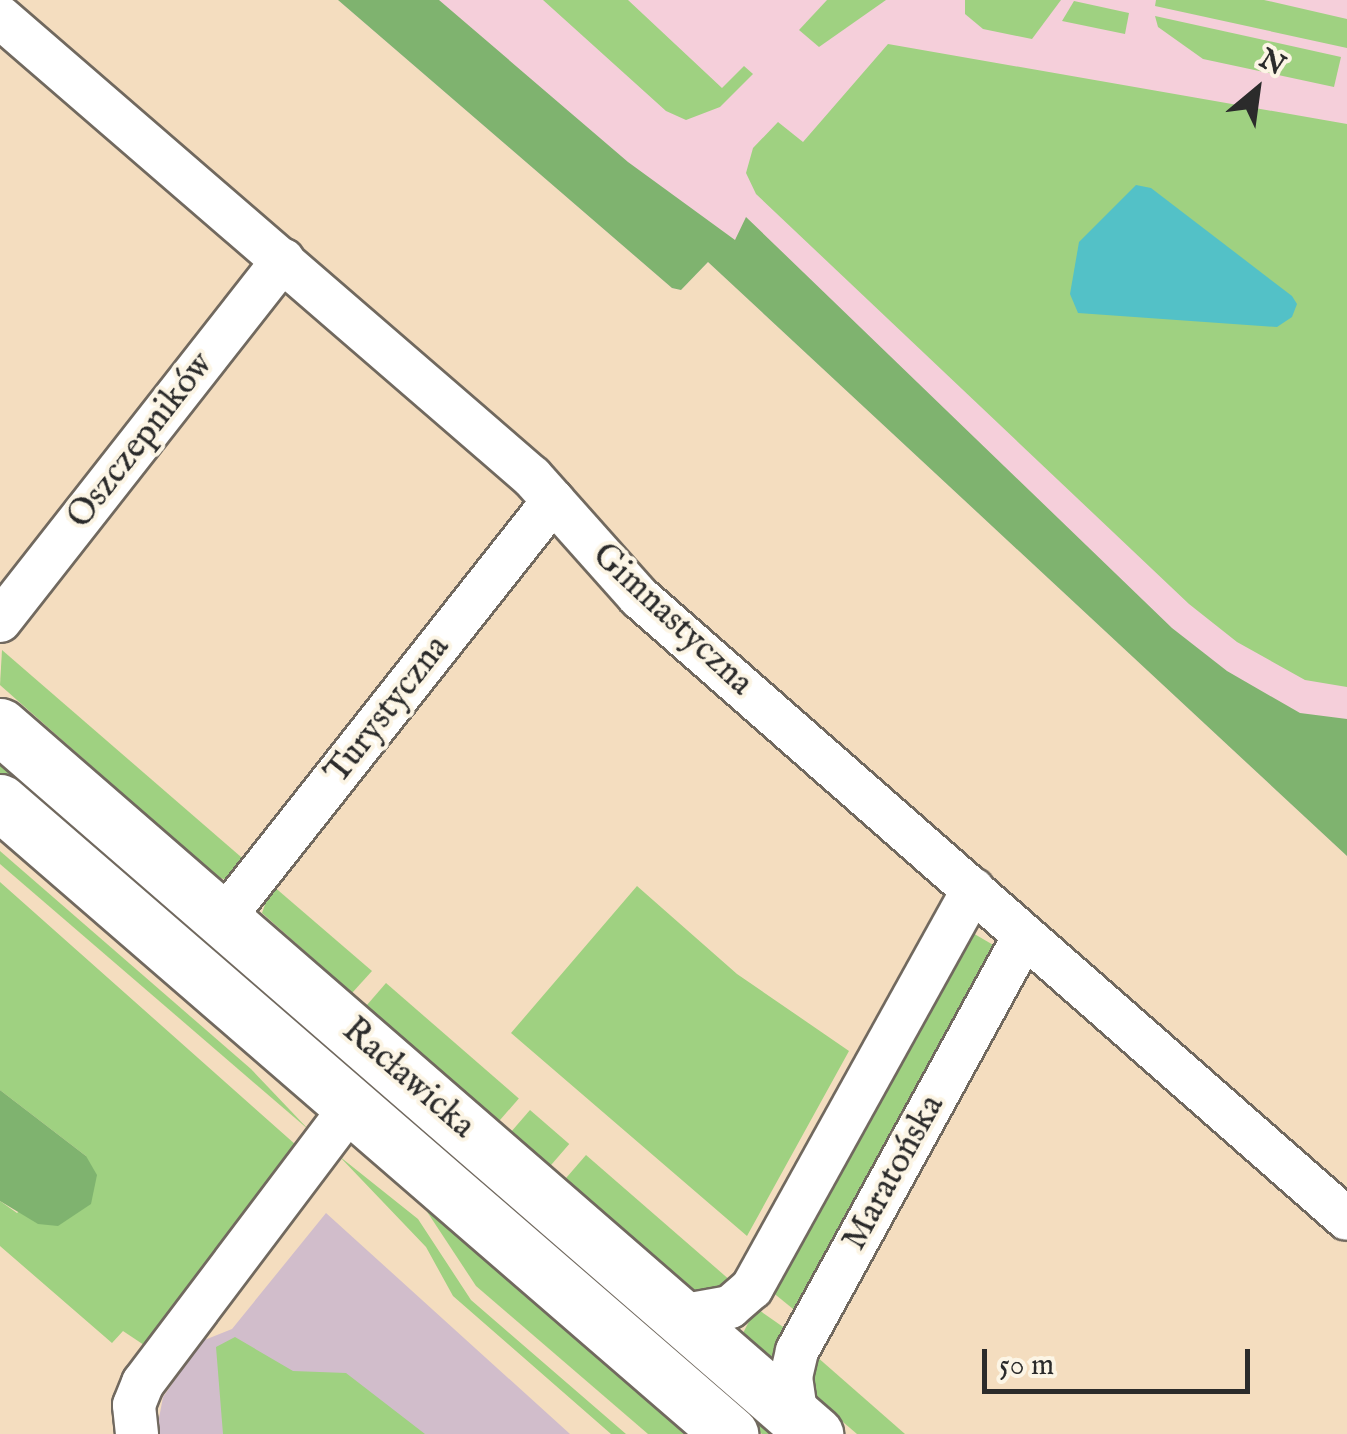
<!DOCTYPE html>
<meta charset="utf-8">
<style>
body{margin:0}
#map{position:relative;width:1347px;height:1434px;overflow:hidden;background:#f4ddbf;font-family:"IM FELL English",serif}
div>[style]{position:absolute}
.built>*{inset:0;background:#f5cfda}
.industrial>*{inset:0;background:#d1bdcb}
.green>*{inset:0;background:#9fd181;transform-origin:0 0}
.forest>*{inset:0;background:#7fb36f}
.water>*{inset:0;background:#53c1c7}
.roads{filter:drop-shadow(2px 0 #71695f) drop-shadow(-2px 0 #71695f) drop-shadow(0 2px #71695f) drop-shadow(0 -2px #71695f)}
.minor>*{height:42px;margin:-21px;padding:0 21px;transform-origin:21px;border-radius:21px;background:#fff}
.secondary>*{height:55px;margin:-27.5px;padding:0 27.5px;transform-origin:27.5px;border-radius:27.5px;background:#fff}
span{translate:-50% -50%;white-space:nowrap;text-align:center;line-height:1.15;-webkit-text-stroke:8px #fcf5e5;paint-order:stroke}
.street-label{font-size:35px;color:#2b2b2b}
.north{position:absolute;left:1207px;top:40px;width:100px;height:100px;-webkit-text-stroke:8px #fcf5e5;paint-order:stroke;rotate:29deg;font-size:28px;font-weight:700;line-height:40px;text-align:center;color:#2b2b2b}
.north::after{content:'';display:block;margin:auto;width:35px;height:45px;background:#2b2b2b;clip-path:polygon(50% 0,100% 100%,50% 72%,0 100%)}
.scale{position:absolute;left:982px;top:1349px;width:268px;height:45px;box-sizing:border-box;border:5px solid #2b2b2b;border-top:0;padding-left:12px;font-size:30px;line-height:35px;white-space:nowrap;color:#2b2b2b;-webkit-text-stroke:8px #fcf5e5;paint-order:stroke}
</style>
<div id="map">
<div class="built">
<i style="clip-path:polygon(338px 0,1347px 0,1347px 856px,708px 262px,681px 290px,672px 288px)"></i>
</div>
<div class="industrial">
<i style="clip-path:polygon(326px 1213px,570px 1434px,156px 1434px,163px 1397px,202px 1341px,232px 1329px)"></i>
</div>
<div class="green">
<i style="clip-path:polygon(543px 0,628px 0,722px 88px,744px 66px,753px 74px,720px 107px,686px 120px,666px 111px)"></i>
<i style="clip-path:polygon(827px 0,886px 0,819px 47px,799px 30px)"></i>
<i style="clip-path:polygon(965px 0,1061px 0,1032px 39px,983px 29px,965px 14px)"></i>
<i style="clip-path:polygon(1156px 0,1264px 0,1347px 19px,1347px 48px,1155px 6px)"></i>
<i style="clip-path:polygon(1074px 1px,1129px 13px,1125px 34px,1062px 21px)"></i>
<i style="clip-path:polygon(1155px 16px,1341px 57px,1334px 87px,1203px 59px,1158px 27px)"></i>
<i style="clip-path:polygon(888px 44px,1347px 124px,1347px 687px,1305px 680px,1237px 642px,1189px 604px,756px 194px,746px 173px,753px 148px,778px 122px,803px 142px)"></i>
<i style="clip-path:polygon(2px 650px,248px 863px,230px 881px,217px 877px,0 685px)"></i>
<i style="clip-path:polygon(0 762px,774px 1434px,762px 1434px,0 774px)"></i>
<i style="clip-path:polygon(0 851px,251px 1069px,309px 1130px,0 864px)"></i>
<i style="clip-path:polygon(0 882px,296px 1145px,147px 1347px,123px 1331px,112px 1343px,0 1246px,0 1201px,17px 1213px,86px 1156px,0 1090px)"></i>
<i style="clip-path:polygon(272px 885px,372px 971px,352px 993px,262px 913px)"></i>
<i style="clip-path:polygon(637px 886px,737px 974px,849px 1051px,747px 1236px,511px 1033px)"></i>
<i style="clip-path:polygon(971px 932px,995px 946px,798px 1313px,771px 1291px)"></i>
<i style="left:386px;top:983px;width:176px;height:30px;rotate:41deg"></i>
<i style="left:530px;top:1110px;width:52px;height:30px;rotate:41deg"></i>
<i style="left:586px;top:1155px;width:195px;height:31px;rotate:41deg"></i>
<i style="clip-path:polygon(339px 1156px,418px 1219px,471px 1300px,626px 1434px,611px 1434px,453px 1296px,426px 1247px)"></i>
<i style="clip-path:polygon(420px 1201px,698px 1434px,648px 1434px,476px 1286px)"></i>
<i style="clip-path:polygon(756px 1308px,786px 1329px,776px 1362px,743px 1333px)"></i>
<i style="clip-path:polygon(235px 1337px,293px 1371px,346px 1373px,425px 1434px,223px 1434px,216px 1347px)"></i>
<i style="clip-path:polygon(816px 1356px,905px 1434px,857px 1434px,816px 1399px,809px 1389px)"></i>
</div>
<div class="forest">
<i style="clip-path:polygon(338px 0,439px 0,628px 162px,735px 240px,746px 217px,1172px 628px,1227px 671px,1300px 713px,1347px 719px,1347px 856px,708px 262px,681px 290px,672px 288px)"></i>
<i style="clip-path:polygon(0 1090px,86px 1156px,97px 1175px,91px 1204px,58px 1226px,38px 1224px,0 1201px)"></i>
</div>
<div class="water">
<i style="clip-path:polygon(1136px 185px,1151px 188px,1292px 296px,1297px 304px,1292px 317px,1277px 327px,1078px 313px,1070px 294px,1079px 242px)"></i>
</div>
<div class="roads">
<div class="minor">
<i style="left:0;top:17px;width:703px;rotate:40.85deg"></i>
<i style="left:532px;top:477px;width:161px;rotate:48.3deg"></i>
<i style="left:639px;top:597px;width:942px;rotate:41.3deg"></i>
<i style="left:0;top:621px;width:459px;rotate:-51.9deg"></i>
<i style="left:223px;top:919px;width:533px;rotate:-51.71deg"></i>
<i style="left:680px;top:1316px;width:51px;rotate:-10.2deg"></i>
<i style="left:730px;top:1307px;width:29px;rotate:-41deg"></i>
<i style="left:752px;top:1288px;width:456px;rotate:-61deg"></i>
<i style="left:797px;top:1418px;width:41px;rotate:-98.3deg"></i>
<i style="left:791px;top:1377px;width:27px;rotate:-77deg"></i>
<i style="left:797px;top:1351px;width:473px;rotate:-61.3deg"></i>
<i style="left:137px;top:1434px;width:29px;rotate:-96deg"></i>
<i style="left:134px;top:1405px;width:24px;rotate:-68deg"></i>
<i style="left:143px;top:1383px;width:346px;rotate:-53deg"></i>
</div>
<div class="secondary">
<i style="left:0;top:726px;width:1080px;rotate:40.98deg"></i>
<i style="left:0;top:802px;width:966px;rotate:40.88deg"></i>
</div>
</div>
<div class="street-label">
<span style="left:141px;top:441px;rotate:-52deg">Oszczepników</span>
<span style="left:672px;top:620px;rotate:43deg">Gimnastyczna</span>
<span style="left:388px;top:710px;rotate:-52deg">Turystyczna</span>
<span style="left:408px;top:1079px;rotate:41deg">Racławicka</span>
<span style="left:894px;top:1173px;rotate:-61deg">Maratońska</span>
</div>
<div class="north">N</div>
<div class="scale">50 m</div>
</div>
